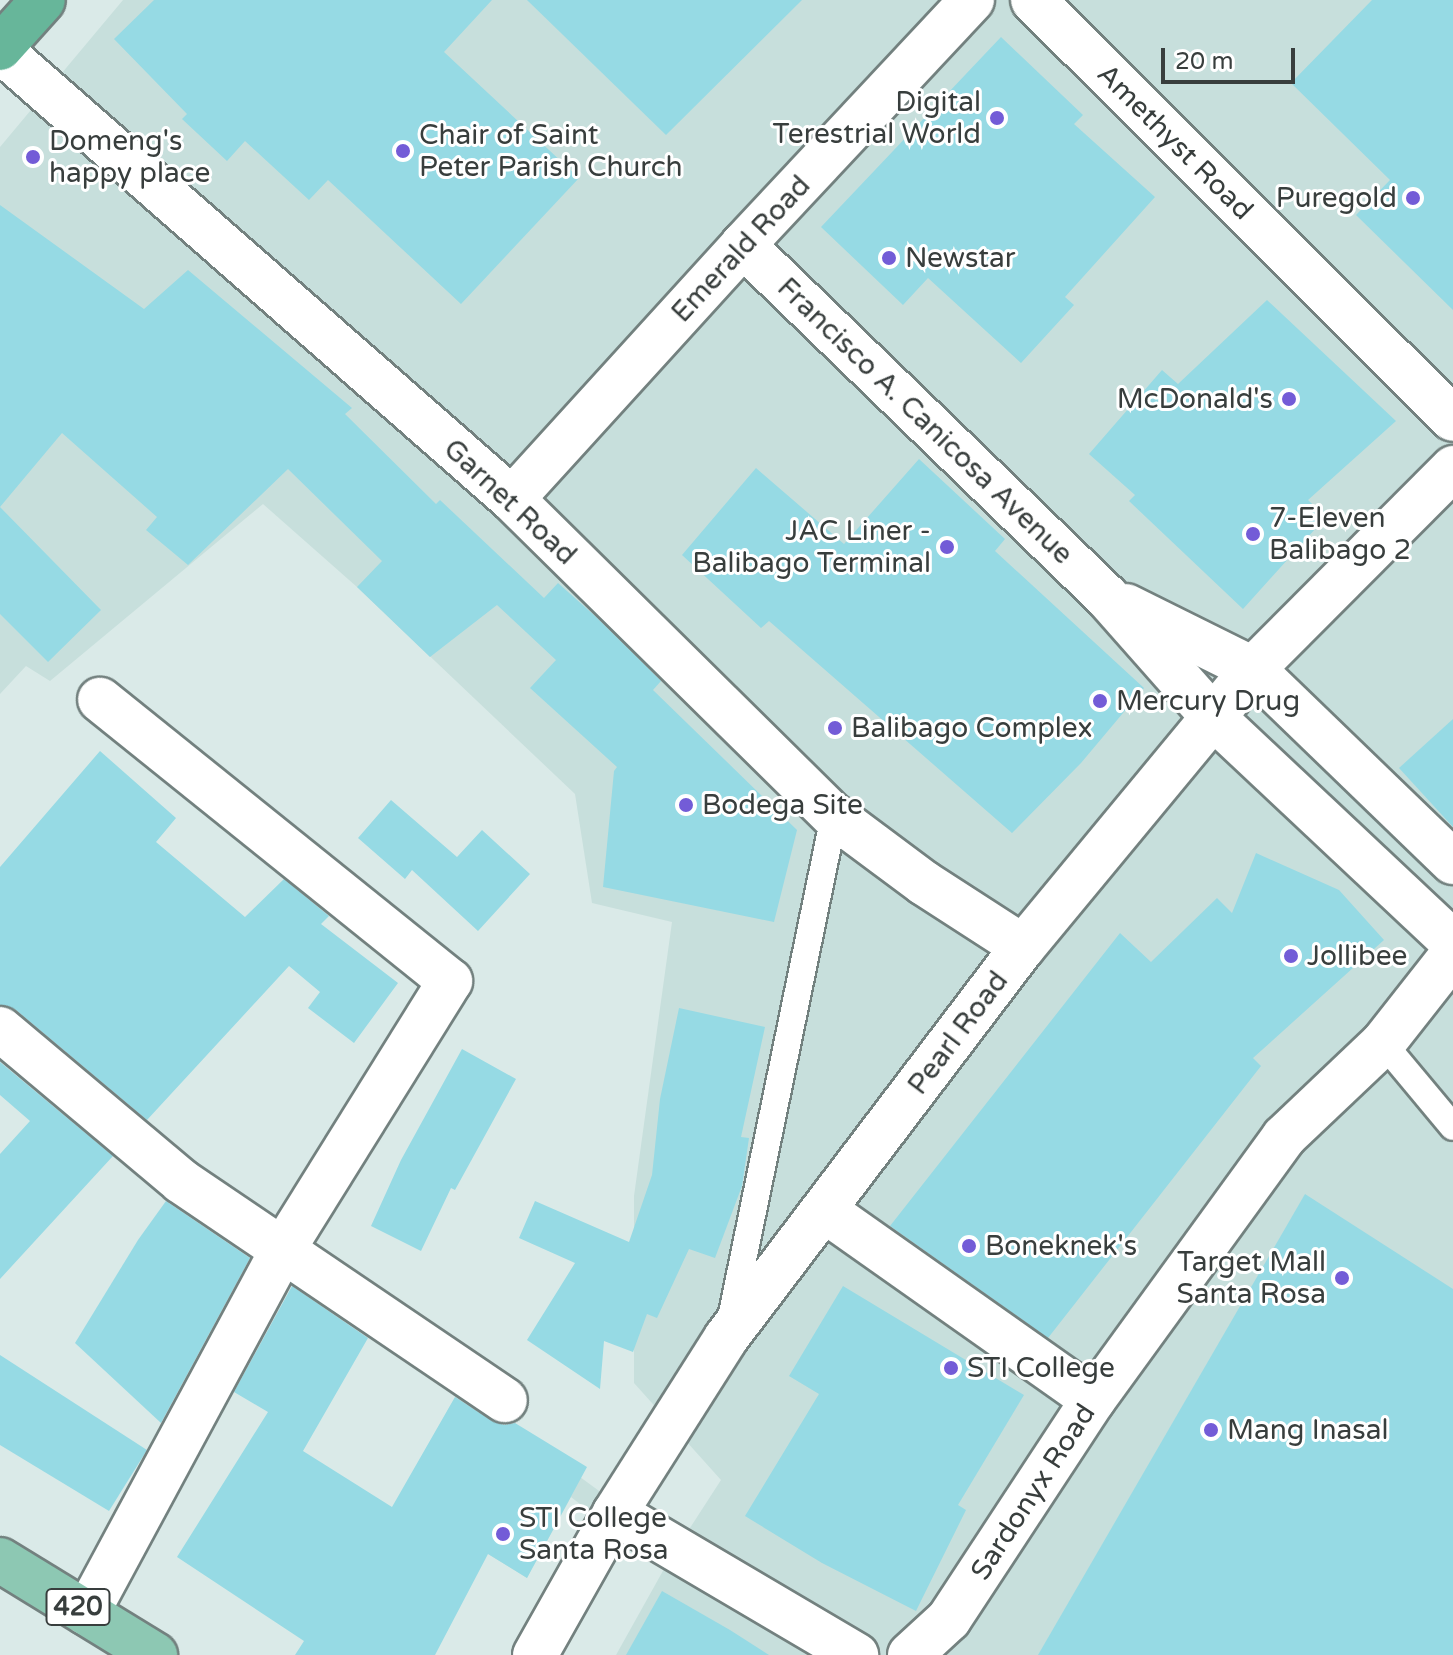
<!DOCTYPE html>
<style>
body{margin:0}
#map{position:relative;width:1453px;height:1655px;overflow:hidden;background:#daeae8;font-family:"Varela Round",sans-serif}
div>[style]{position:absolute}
.built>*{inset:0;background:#c7dfdc}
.building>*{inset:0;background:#96dae4}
.roads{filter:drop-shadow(2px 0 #73817f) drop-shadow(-2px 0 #73817f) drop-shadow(0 2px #73817f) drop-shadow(0 -2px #73817f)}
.service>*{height:26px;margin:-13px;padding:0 13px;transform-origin:13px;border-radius:13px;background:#fff}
.minor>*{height:44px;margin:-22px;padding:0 22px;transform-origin:22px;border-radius:22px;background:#fff}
.tertiary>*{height:44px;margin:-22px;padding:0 22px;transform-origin:22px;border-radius:22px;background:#fff}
.primary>*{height:44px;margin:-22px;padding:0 22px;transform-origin:22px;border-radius:22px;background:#8dc8b3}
.trunk>*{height:44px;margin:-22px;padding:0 22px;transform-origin:22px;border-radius:22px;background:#67b69a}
.dots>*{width:22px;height:22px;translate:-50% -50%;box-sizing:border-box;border:4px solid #fff;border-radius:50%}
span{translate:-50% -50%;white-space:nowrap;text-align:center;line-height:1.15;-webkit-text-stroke:6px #fff;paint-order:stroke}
.shield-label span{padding:2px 6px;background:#fff;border:2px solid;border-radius:6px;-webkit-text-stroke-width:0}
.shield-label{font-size:26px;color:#383e3d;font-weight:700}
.poi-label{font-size:28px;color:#383e3d}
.right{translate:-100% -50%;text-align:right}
.left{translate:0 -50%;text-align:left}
.street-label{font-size:28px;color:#383e3d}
.scale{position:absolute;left:1161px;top:48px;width:134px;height:36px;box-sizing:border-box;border:4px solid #383e3d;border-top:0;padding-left:10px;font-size:24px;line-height:28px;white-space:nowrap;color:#383e3d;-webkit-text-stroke:6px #fff;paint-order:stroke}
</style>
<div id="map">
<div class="built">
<i style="clip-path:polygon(123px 0,1453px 0,1453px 1655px,616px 1655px,664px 1569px,571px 1497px,527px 1578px,398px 1498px,460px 1389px,677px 1548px,721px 1480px,634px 1383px,634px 1196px,672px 922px,592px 903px,575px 794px,357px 587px,263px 504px,50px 681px,26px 666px,0 694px,0 147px)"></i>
</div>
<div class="building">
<i style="clip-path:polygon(154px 0,492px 0,444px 52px,579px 178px,461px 304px,328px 180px,309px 200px,245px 141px,227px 161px,182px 119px,187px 114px,114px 39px)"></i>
<i style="clip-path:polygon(527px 0,802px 0,666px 135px)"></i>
<i style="clip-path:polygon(1372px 0,1453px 0,1453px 310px,1356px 215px,1390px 180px,1291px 83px)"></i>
<i style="clip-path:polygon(1001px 37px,1083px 115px,1074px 124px,1155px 197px,1065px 297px,1074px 305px,1021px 363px,928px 278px,903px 305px,821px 227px)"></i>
<i style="clip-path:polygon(0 205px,144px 309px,188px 270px,352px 408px,345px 414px,436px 504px,440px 500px,544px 598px,558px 583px,595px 616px,661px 681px,653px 690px,797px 830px,774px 922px,603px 887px,614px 771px,617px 767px,530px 688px,556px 660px,497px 605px,430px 657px,357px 587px,382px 561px,288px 469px,188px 565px,146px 530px,157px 517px,62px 433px,0 507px,101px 610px,48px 662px,0 614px)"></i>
<i style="clip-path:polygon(1267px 300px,1396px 421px,1308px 500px,1326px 517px,1243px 609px,1129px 501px,1135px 495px,1089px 454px,1162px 370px,1178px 384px)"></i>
<i style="clip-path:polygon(919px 459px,1005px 539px,995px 551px,1144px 688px,1081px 763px,1012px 833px,769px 621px,761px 628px,682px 555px,756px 468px,844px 544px)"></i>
<i style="clip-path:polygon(1453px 719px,1453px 827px,1399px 768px)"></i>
<i style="clip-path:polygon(100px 751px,176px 818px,156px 842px,245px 917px,284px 879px,329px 916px,321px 924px,398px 983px,354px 1043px,308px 1008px,320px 992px,289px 966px,147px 1120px,16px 1010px,0 1005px,0 867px)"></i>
<i style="clip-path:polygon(391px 800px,457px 857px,482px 830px,530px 874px,478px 931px,412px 870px,405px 879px,358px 838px)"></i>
<i style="clip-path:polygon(1256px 853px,1339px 890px,1384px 940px,1253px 1058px,1261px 1066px,1048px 1338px,890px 1226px,1120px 933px,1151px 962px,1217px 898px,1232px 913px)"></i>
<i style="clip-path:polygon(679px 1008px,765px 1027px,741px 1137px,749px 1138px,742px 1186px,715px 1258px,689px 1249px,657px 1318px,647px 1314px,633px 1352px,604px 1341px,600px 1389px,527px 1340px,575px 1263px,519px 1238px,535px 1201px,629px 1242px,652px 1175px,660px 1099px)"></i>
<i style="clip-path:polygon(462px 1049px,516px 1079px,455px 1190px,451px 1188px,421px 1251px,371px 1226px,401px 1160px)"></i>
<i style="clip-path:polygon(0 1062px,113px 1156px,0 1279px,0 1154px,30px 1121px,0 1095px)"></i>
<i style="clip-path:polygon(1305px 1194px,1453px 1289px,1453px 1655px,1038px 1655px)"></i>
<i style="clip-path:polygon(166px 1201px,250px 1258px,161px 1423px,75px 1343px,138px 1240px)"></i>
<i style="clip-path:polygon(292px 1286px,368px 1338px,303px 1451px,392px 1507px,455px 1397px,492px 1421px,504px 1425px,515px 1423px,587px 1467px,527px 1578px,488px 1554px,435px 1655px,295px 1655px,304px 1641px,177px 1557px,268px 1412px,234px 1392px)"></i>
<i style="clip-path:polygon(843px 1286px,1024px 1395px,958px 1505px,966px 1510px,916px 1611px,822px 1563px,745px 1516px,819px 1394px,789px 1376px)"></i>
<i style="clip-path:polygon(0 1355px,147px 1450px,109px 1511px,0 1445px)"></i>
<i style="clip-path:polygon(662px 1591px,730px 1630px,769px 1655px,626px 1655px)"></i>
</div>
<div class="roads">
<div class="service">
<i style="left:1383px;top:1043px;width:109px;rotate:50.2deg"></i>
<i style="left:730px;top:1323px;width:518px;rotate:-78.41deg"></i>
</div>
<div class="minor">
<i style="left:0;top:50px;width:681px;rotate:41.25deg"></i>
<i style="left:512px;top:499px;width:452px;rotate:44.6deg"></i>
<i style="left:834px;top:816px;width:112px;rotate:36.7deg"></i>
<i style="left:924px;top:883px;width:118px;rotate:32.9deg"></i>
<i style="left:512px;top:499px;width:343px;rotate:-47.7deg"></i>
<i style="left:0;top:1029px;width:236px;rotate:40deg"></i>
<i style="left:181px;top:1181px;width:391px;rotate:34.1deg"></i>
<i style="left:824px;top:1210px;width:329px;rotate:35.2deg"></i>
<i style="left:615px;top:1513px;width:280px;rotate:30.5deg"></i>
<i style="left:87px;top:1613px;width:411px;rotate:-61.7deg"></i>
<i style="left:282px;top:1251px;width:318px;rotate:-58.1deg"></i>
<i style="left:450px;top:981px;width:449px;rotate:-141.2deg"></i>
<i style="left:910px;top:1655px;width:53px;rotate:-42.7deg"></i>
<i style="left:949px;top:1619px;width:262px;rotate:-56.7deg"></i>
<i style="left:1093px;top:1400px;width:325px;rotate:-54deg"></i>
<i style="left:1284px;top:1137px;width:137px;rotate:-43.5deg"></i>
<i style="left:1383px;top:1043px;width:113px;rotate:-51.8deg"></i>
</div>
<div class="tertiary">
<i style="left:972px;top:0;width:335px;rotate:133.1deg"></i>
<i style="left:743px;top:245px;width:505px;rotate:44.04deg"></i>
<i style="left:1106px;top:596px;width:162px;rotate:48.5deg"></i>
<i style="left:1213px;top:717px;width:329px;rotate:43.2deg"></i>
<i style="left:1033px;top:0;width:593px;rotate:44.93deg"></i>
<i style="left:1126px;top:606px;width:142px;rotate:26.4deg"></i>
<i style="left:1253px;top:669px;width:278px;rotate:44deg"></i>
<i style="left:535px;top:1655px;width:163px;rotate:-60.6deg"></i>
<i style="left:615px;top:1513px;width:207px;rotate:-57.6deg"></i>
<i style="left:726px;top:1338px;width:491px;rotate:-52.8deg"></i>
<i style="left:1023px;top:947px;width:361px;rotate:-50.4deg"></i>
<i style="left:1253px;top:669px;width:284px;rotate:-45.1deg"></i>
</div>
<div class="primary">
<i style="left:0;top:1560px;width:182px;rotate:31.5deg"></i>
</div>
<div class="trunk">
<i style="left:0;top:48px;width:64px;rotate:-48.1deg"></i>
</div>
</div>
<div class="dots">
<i style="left:997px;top:118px;background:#735cd7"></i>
<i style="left:403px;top:151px;background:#735cd7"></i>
<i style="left:33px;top:157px;background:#735cd7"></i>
<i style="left:1413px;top:198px;background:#735cd7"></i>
<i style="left:889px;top:258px;background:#735cd7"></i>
<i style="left:1289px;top:399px;background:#735cd7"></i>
<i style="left:1253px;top:534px;background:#735cd7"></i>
<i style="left:947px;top:547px;background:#735cd7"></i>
<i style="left:1100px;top:701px;background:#735cd7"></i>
<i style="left:835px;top:728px;background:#735cd7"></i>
<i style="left:686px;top:805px;background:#735cd7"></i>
<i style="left:1291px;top:956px;background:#735cd7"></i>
<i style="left:969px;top:1246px;background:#735cd7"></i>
<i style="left:1342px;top:1278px;background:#735cd7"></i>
<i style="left:951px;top:1368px;background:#735cd7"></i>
<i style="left:1211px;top:1430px;background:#735cd7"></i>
<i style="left:503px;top:1534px;background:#735cd7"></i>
</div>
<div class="shield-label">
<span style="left:78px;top:1607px">420</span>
</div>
<div class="poi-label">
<span class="right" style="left:981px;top:118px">Digital<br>Terestrial World</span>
<span class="left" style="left:419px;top:151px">Chair of Saint<br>Peter Parish Church</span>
<span class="left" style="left:49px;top:157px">Domeng's<br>happy place</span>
<span class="right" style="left:1397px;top:198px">Puregold</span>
<span class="left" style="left:905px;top:258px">Newstar</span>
<span class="right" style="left:1273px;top:399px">McDonald's</span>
<span class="left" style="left:1269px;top:534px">7-Eleven<br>Balibago 2</span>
<span class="right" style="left:931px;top:547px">JAC Liner -<br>Balibago Terminal</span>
<span class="left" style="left:1116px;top:701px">Mercury Drug</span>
<span class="left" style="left:851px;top:728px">Balibago Complex</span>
<span class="left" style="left:702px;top:805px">Bodega Site</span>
<span class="left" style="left:1307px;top:956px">Jollibee</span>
<span class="left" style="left:985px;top:1246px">Boneknek's</span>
<span class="right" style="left:1326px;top:1278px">Target Mall<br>Santa Rosa</span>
<span class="left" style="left:967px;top:1368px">STI College</span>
<span class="left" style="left:1227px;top:1430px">Mang Inasal</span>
<span class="left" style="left:519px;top:1534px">STI College<br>Santa Rosa</span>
</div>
<div class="street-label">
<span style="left:1175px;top:142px;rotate:45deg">Amethyst Road</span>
<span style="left:741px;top:249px;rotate:-47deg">Emerald Road</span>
<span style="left:925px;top:421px;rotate:44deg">Francisco A. Canicosa Avenue</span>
<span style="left:510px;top:502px;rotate:43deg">Garnet Road</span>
<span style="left:958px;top:1033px;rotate:-53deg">Pearl Road</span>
<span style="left:1033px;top:1492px;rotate:-57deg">Sardonyx Road</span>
</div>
<div class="scale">20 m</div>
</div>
